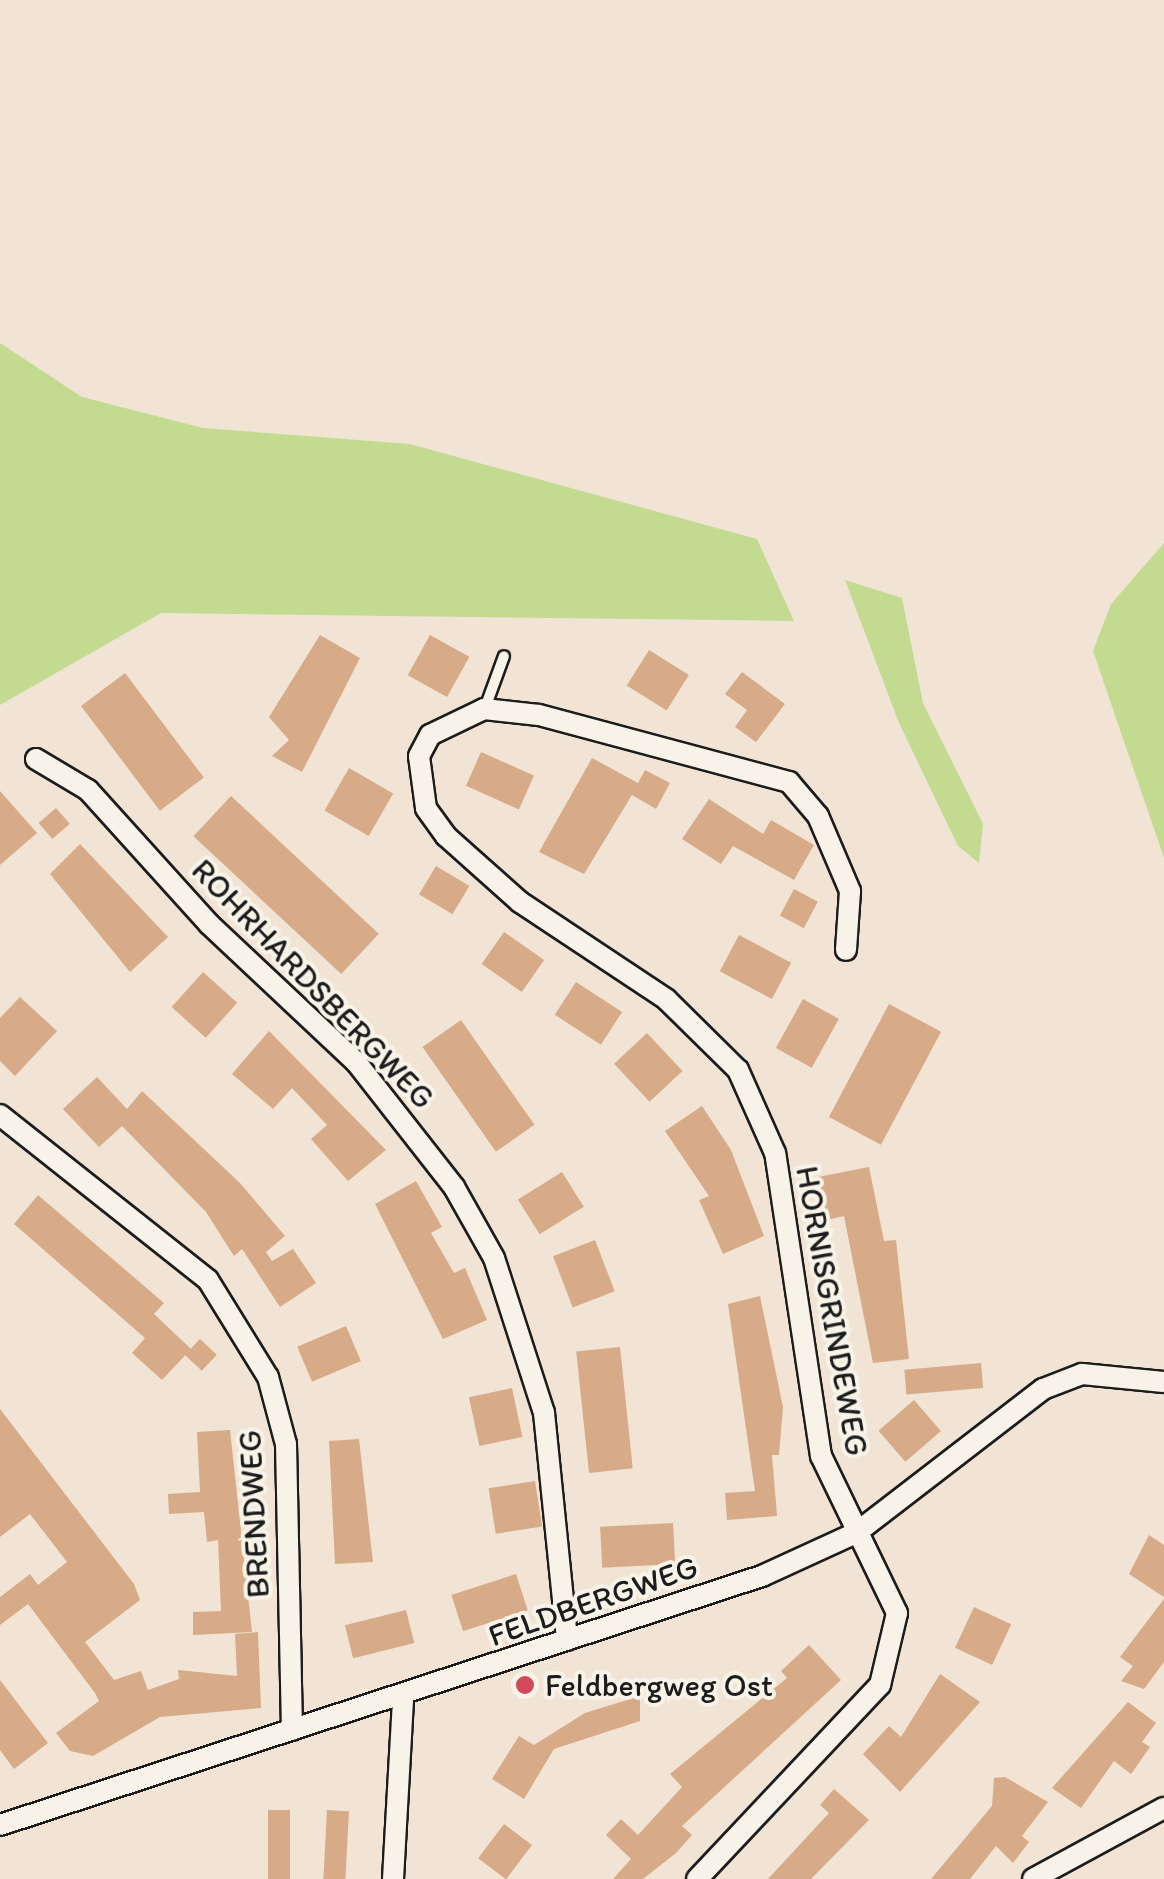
<!DOCTYPE html>
<style>
body{margin:0}
#map{position:relative;width:1164px;height:1879px;overflow:hidden;background:#f1e4d5;font-family:Itim,sans-serif}
div>[style]{position:absolute}
.green>*{inset:0;background:#c2db91}
.building>*{inset:0;background:#d7aa88;transform-origin:0 0}
.roads{filter:drop-shadow(2px 0 #1c1c1c) drop-shadow(-2px 0 #1c1c1c) drop-shadow(0 2px #1c1c1c) drop-shadow(0 -2px #1c1c1c)}
.service>*{height:10px;margin:-5px;padding:0 5px;transform-origin:5px;border-radius:5px;background:#f7f3e8}
.minor>*{height:20px;margin:-10px;padding:0 10px;transform-origin:10px;border-radius:10px;background:#f7f3e8}
.dots>*{width:28px;height:28px;translate:-50% -50%;box-sizing:border-box;border:5px solid #f7f3e8;border-radius:50%}
span{translate:-50% -50%;white-space:nowrap;text-align:center;line-height:1.15;-webkit-text-stroke:8px #f7f3e8;paint-order:stroke}
.street-label{font-size:32px;color:#1c1c1c}
.poi-label{font-size:32px;color:#1c1c1c}
.left{translate:0 -50%;text-align:left}
</style>
<div id="map">
<div class="green">
<i style="clip-path:polygon(0 343px,82px 397px,203px 428px,410px 444px,757px 539px,794px 621px,161px 613px,0 705px)"></i>
<i style="clip-path:polygon(1164px 543px,1164px 858px,1093px 651px,1111px 604px)"></i>
<i style="clip-path:polygon(845px 580px,902px 598px,923px 703px,983px 824px,979px 863px,958px 846px,899px 723px)"></i>
</div>
<div class="building">
<i style="clip-path:polygon(320px 635px,360px 658px,302px 772px,272px 756px,289px 740px,269px 717px)"></i>
<i style="left:430px;top:635px;width:45px;height:46px;rotate:29deg"></i>
<i style="left:649px;top:650px;width:47px;height:42px;rotate:32deg"></i>
<i style="clip-path:polygon(742px 672px,785px 704px,756px 742px,735px 727px,747px 710px,725px 694px)"></i>
<i style="left:125px;top:673px;width:131px;height:55px;rotate:53deg"></i>
<i style="left:481px;top:752px;width:58px;height:37px;rotate:24deg"></i>
<i style="clip-path:polygon(592px 758px,638px 783px,645px 770px,670px 783px,656px 809px,632px 795px,584px 874px,539px 852px)"></i>
<i style="left:349px;top:768px;width:51px;height:49px;rotate:30deg"></i>
<i style="clip-path:polygon(0 791px,37px 833px,0 865px)"></i>
<i style="left:231px;top:796px;width:202px;height:55px;rotate:43deg"></i>
<i style="clip-path:polygon(709px 799px,763px 834px,771px 820px,814px 845px,794px 880px,733px 846px,721px 864px,682px 839px)"></i>
<i style="left:56px;top:808px;width:21px;height:23px;rotate:49deg"></i>
<i style="clip-path:polygon(80px 844px,168px 937px,130px 972px,50px 874px)"></i>
<i style="left:436px;top:866px;width:39px;height:33px;rotate:31deg"></i>
<i style="left:794px;top:889px;width:27px;height:30px;rotate:28deg"></i>
<i style="left:504px;top:932px;width:49px;height:39px;rotate:35deg"></i>
<i style="left:739px;top:935px;width:59px;height:41px;rotate:28deg"></i>
<i style="left:203px;top:972px;width:46px;height:47px;rotate:42deg"></i>
<i style="left:576px;top:982px;width:55px;height:39px;rotate:33deg"></i>
<i style="clip-path:polygon(20px 997px,57px 1031px,15px 1076px,0 1061px,0 1018px)"></i>
<i style="left:803px;top:999px;width:41px;height:56px;rotate:29deg"></i>
<i style="left:889px;top:1004px;width:59px;height:128px;rotate:28deg"></i>
<i style="left:461px;top:1020px;width:128px;height:47px;rotate:55deg"></i>
<i style="clip-path:polygon(269px 1031px,386px 1150px,348px 1181px,311px 1139px,327px 1125px,292px 1088px,273px 1109px,232px 1074px)"></i>
<i style="left:647px;top:1033px;width:52px;height:45px;rotate:47deg"></i>
<i style="clip-path:polygon(97px 1077px,127px 1109px,142px 1091px,240px 1183px,285px 1236px,266px 1252px,272px 1261px,293px 1249px,316px 1283px,280px 1307px,242px 1249px,234px 1256px,206px 1212px,122px 1126px,99px 1147px,63px 1109px)"></i>
<i style="clip-path:polygon(702px 1106px,731px 1150px,764px 1236px,723px 1254px,699px 1200px,709px 1196px,665px 1131px)"></i>
<i style="clip-path:polygon(869px 1167px,884px 1241px,896px 1240px,909px 1359px,873px 1363px,844px 1216px,827px 1220px,818px 1177px)"></i>
<i style="left:562px;top:1172px;width:41px;height:52px;rotate:58deg"></i>
<i style="clip-path:polygon(416px 1181px,442px 1227px,431px 1233px,454px 1273px,465px 1268px,487px 1320px,443px 1339px,375px 1204px)"></i>
<i style="clip-path:polygon(38px 1195px,164px 1303px,154px 1314px,191px 1349px,162px 1380px,132px 1353px,145px 1338px,14px 1224px)"></i>
<i style="left:595px;top:1240px;width:55px;height:45px;rotate:69deg"></i>
<i style="clip-path:polygon(760px 1296px,783px 1407px,779px 1455px,772px 1455px,777px 1516px,727px 1520px,725px 1493px,755px 1491px,728px 1304px)"></i>
<i style="left:346px;top:1326px;width:38px;height:53px;rotate:67deg"></i>
<i style="left:200px;top:1339px;width:23px;height:22px;rotate:43deg"></i>
<i style="left:620px;top:1347px;width:122px;height:44px;rotate:84deg"></i>
<i style="left:981px;top:1363px;width:25px;height:77px;rotate:85deg"></i>
<i style="left:512px;top:1388px;width:50px;height:44px;rotate:78deg"></i>
<i style="left:914px;top:1400px;width:41px;height:47px;rotate:49deg"></i>
<i style="clip-path:polygon(0 1409px,134px 1584px,140px 1600px,85px 1642px,114px 1680px,141px 1671px,148px 1690px,179px 1679px,178px 1670px,237px 1676px,235px 1634px,258px 1632px,261px 1708px,160px 1717px,93px 1756px,70px 1751px,56px 1733px,99px 1701px,95px 1693px,28px 1604px,0 1625px,0 1597px,30px 1574px,38px 1585px,67px 1562px,30px 1514px,0 1537px)"></i>
<i style="clip-path:polygon(230px 1430px,252px 1632px,193px 1635px,193px 1612px,221px 1611px,218px 1540px,207px 1542px,204px 1512px,169px 1514px,168px 1494px,200px 1492px,197px 1432px)"></i>
<i style="clip-path:polygon(359px 1439px,373px 1562px,335px 1564px,329px 1441px)"></i>
<i style="left:535px;top:1481px;width:46px;height:47px;rotate:81deg"></i>
<i style="left:673px;top:1523px;width:41px;height:73px;rotate:87deg"></i>
<i style="clip-path:polygon(1149px 1535px,1164px 1545px,1164px 1597px,1129px 1574px)"></i>
<i style="left:516px;top:1574px;width:38px;height:68px;rotate:72deg"></i>
<i style="clip-path:polygon(1164px 1599px,1164px 1662px,1144px 1689px,1121px 1681px,1133px 1666px,1120px 1657px)"></i>
<i style="left:974px;top:1607px;width:41px;height:45px;rotate:25deg"></i>
<i style="left:406px;top:1610px;width:34px;height:63px;rotate:76deg"></i>
<i style="clip-path:polygon(809px 1645px,841px 1680px,682px 1826px,692px 1835px,676px 1853px,643px 1879px,613px 1879px,631px 1859px,606px 1835px,621px 1819px,638px 1835px,682px 1787px,670px 1774px,787px 1678px,781px 1671px)"></i>
<i style="clip-path:polygon(940px 1674px,980px 1702px,900px 1792px,863px 1754px,889px 1726px,901px 1737px)"></i>
<i style="clip-path:polygon(0 1680px,48px 1743px,14px 1769px,0 1750px)"></i>
<i style="clip-path:polygon(640px 1696px,640px 1721px,554px 1749px,524px 1799px,492px 1779px,519px 1736px,534px 1745px,585px 1713px)"></i>
<i style="clip-path:polygon(1128px 1702px,1156px 1723px,1142px 1742px,1150px 1747px,1131px 1774px,1114px 1761px,1081px 1808px,1052px 1788px)"></i>
<i style="clip-path:polygon(1005px 1777px,1048px 1802px,1022px 1836px,1029px 1842px,1013px 1863px,996px 1846px,970px 1879px,931px 1879px,992px 1806px,994px 1778px)"></i>
<i style="clip-path:polygon(834px 1789px,869px 1820px,811px 1879px,768px 1879px,829px 1813px,820px 1805px)"></i>
<i style="left:268px;top:1810px;width:22px;height:69px"></i>
<i style="left:327px;top:1810px;width:22px;height:69px;rotate:3deg"></i>
<i style="left:504px;top:1824px;width:35px;height:43px;rotate:37deg"></i>
</div>
<div class="roads">
<div class="service">
<i style="left:485px;top:708px;width:55px;rotate:-69.9deg"></i>
</div>
<div class="minor">
<i style="left:36px;top:759px;width:61px;rotate:30.8deg"></i>
<i style="left:88px;top:790px;width:181px;rotate:47.9deg"></i>
<i style="left:209px;top:924px;width:202px;rotate:43.2deg"></i>
<i style="left:356px;top:1062px;width:159px;rotate:51.9deg"></i>
<i style="left:454px;top:1187px;width:81px;rotate:60.6deg"></i>
<i style="left:494px;top:1258px;width:163px;rotate:72.1deg"></i>
<i style="left:544px;top:1413px;width:228px;rotate:84.2deg"></i>
<i style="left:0;top:1115px;width:265px;rotate:38.4deg"></i>
<i style="left:208px;top:1280px;width:114px;rotate:58.3deg"></i>
<i style="left:268px;top:1377px;width:69px;rotate:75deg"></i>
<i style="left:286px;top:1444px;width:286px;rotate:88.8deg"></i>
<i style="left:0;top:1825px;width:802px;rotate:-18.1deg"></i>
<i style="left:762px;top:1576px;width:103px;rotate:-24.6deg"></i>
<i style="left:856px;top:1533px;width:236px;rotate:-37.6deg"></i>
<i style="left:1043px;top:1389px;width:42px;rotate:-21deg"></i>
<i style="left:1082px;top:1374px;width:82px;rotate:5.6deg"></i>
<i style="left:393px;top:1879px;width:180px;rotate:-86.8deg"></i>
<i style="left:697px;top:1879px;width:267px;rotate:-46.7deg"></i>
<i style="left:880px;top:1685px;width:74px;rotate:-76.7deg"></i>
<i style="left:897px;top:1613px;width:174px;rotate:-115.8deg"></i>
<i style="left:821px;top:1456px;width:306px;rotate:-98.6deg"></i>
<i style="left:775px;top:1153px;width:91px;rotate:-114deg"></i>
<i style="left:738px;top:1070px;width:101px;rotate:-135.4deg"></i>
<i style="left:666px;top:999px;width:175px;rotate:-146.4deg"></i>
<i style="left:520px;top:902px;width:99px;rotate:-138.3deg"></i>
<i style="left:446px;top:836px;width:34px;rotate:-126deg"></i>
<i style="left:426px;top:808px;width:52px;rotate:-97.7deg"></i>
<i style="left:419px;top:756px;width:24px;rotate:-62deg"></i>
<i style="left:430px;top:735px;width:60px;rotate:-25.7deg"></i>
<i style="left:484px;top:709px;width:55px;rotate:6.2deg"></i>
<i style="left:539px;top:715px;width:259px;rotate:15deg"></i>
<i style="left:789px;top:782px;width:45px;rotate:49.5deg"></i>
<i style="left:818px;top:816px;width:82px;rotate:66.9deg"></i>
<i style="left:850px;top:891px;width:59px;rotate:93.9deg"></i>
<i style="left:1033px;top:1879px;width:149px;rotate:-28.5deg"></i>
</div>
</div>
<div class="dots">
<i style="left:525px;top:1685px;background:#d1495b"></i>
</div>
<div class="street-label">
<span style="left:313px;top:984px;rotate:46deg">ROHRHARDSBERGWEG</span>
<span style="left:832px;top:1311px;rotate:80deg">HORNISGRINDEWEG</span>
<span style="left:254px;top:1514px;rotate:-93deg">BRENDWEG</span>
<span style="left:593px;top:1601px;rotate:-19deg">FELDBERGWEG</span>
</div>
<div class="poi-label">
<span class="left" style="left:545px;top:1685px">Feldbergweg Ost</span>
</div>
</div>
